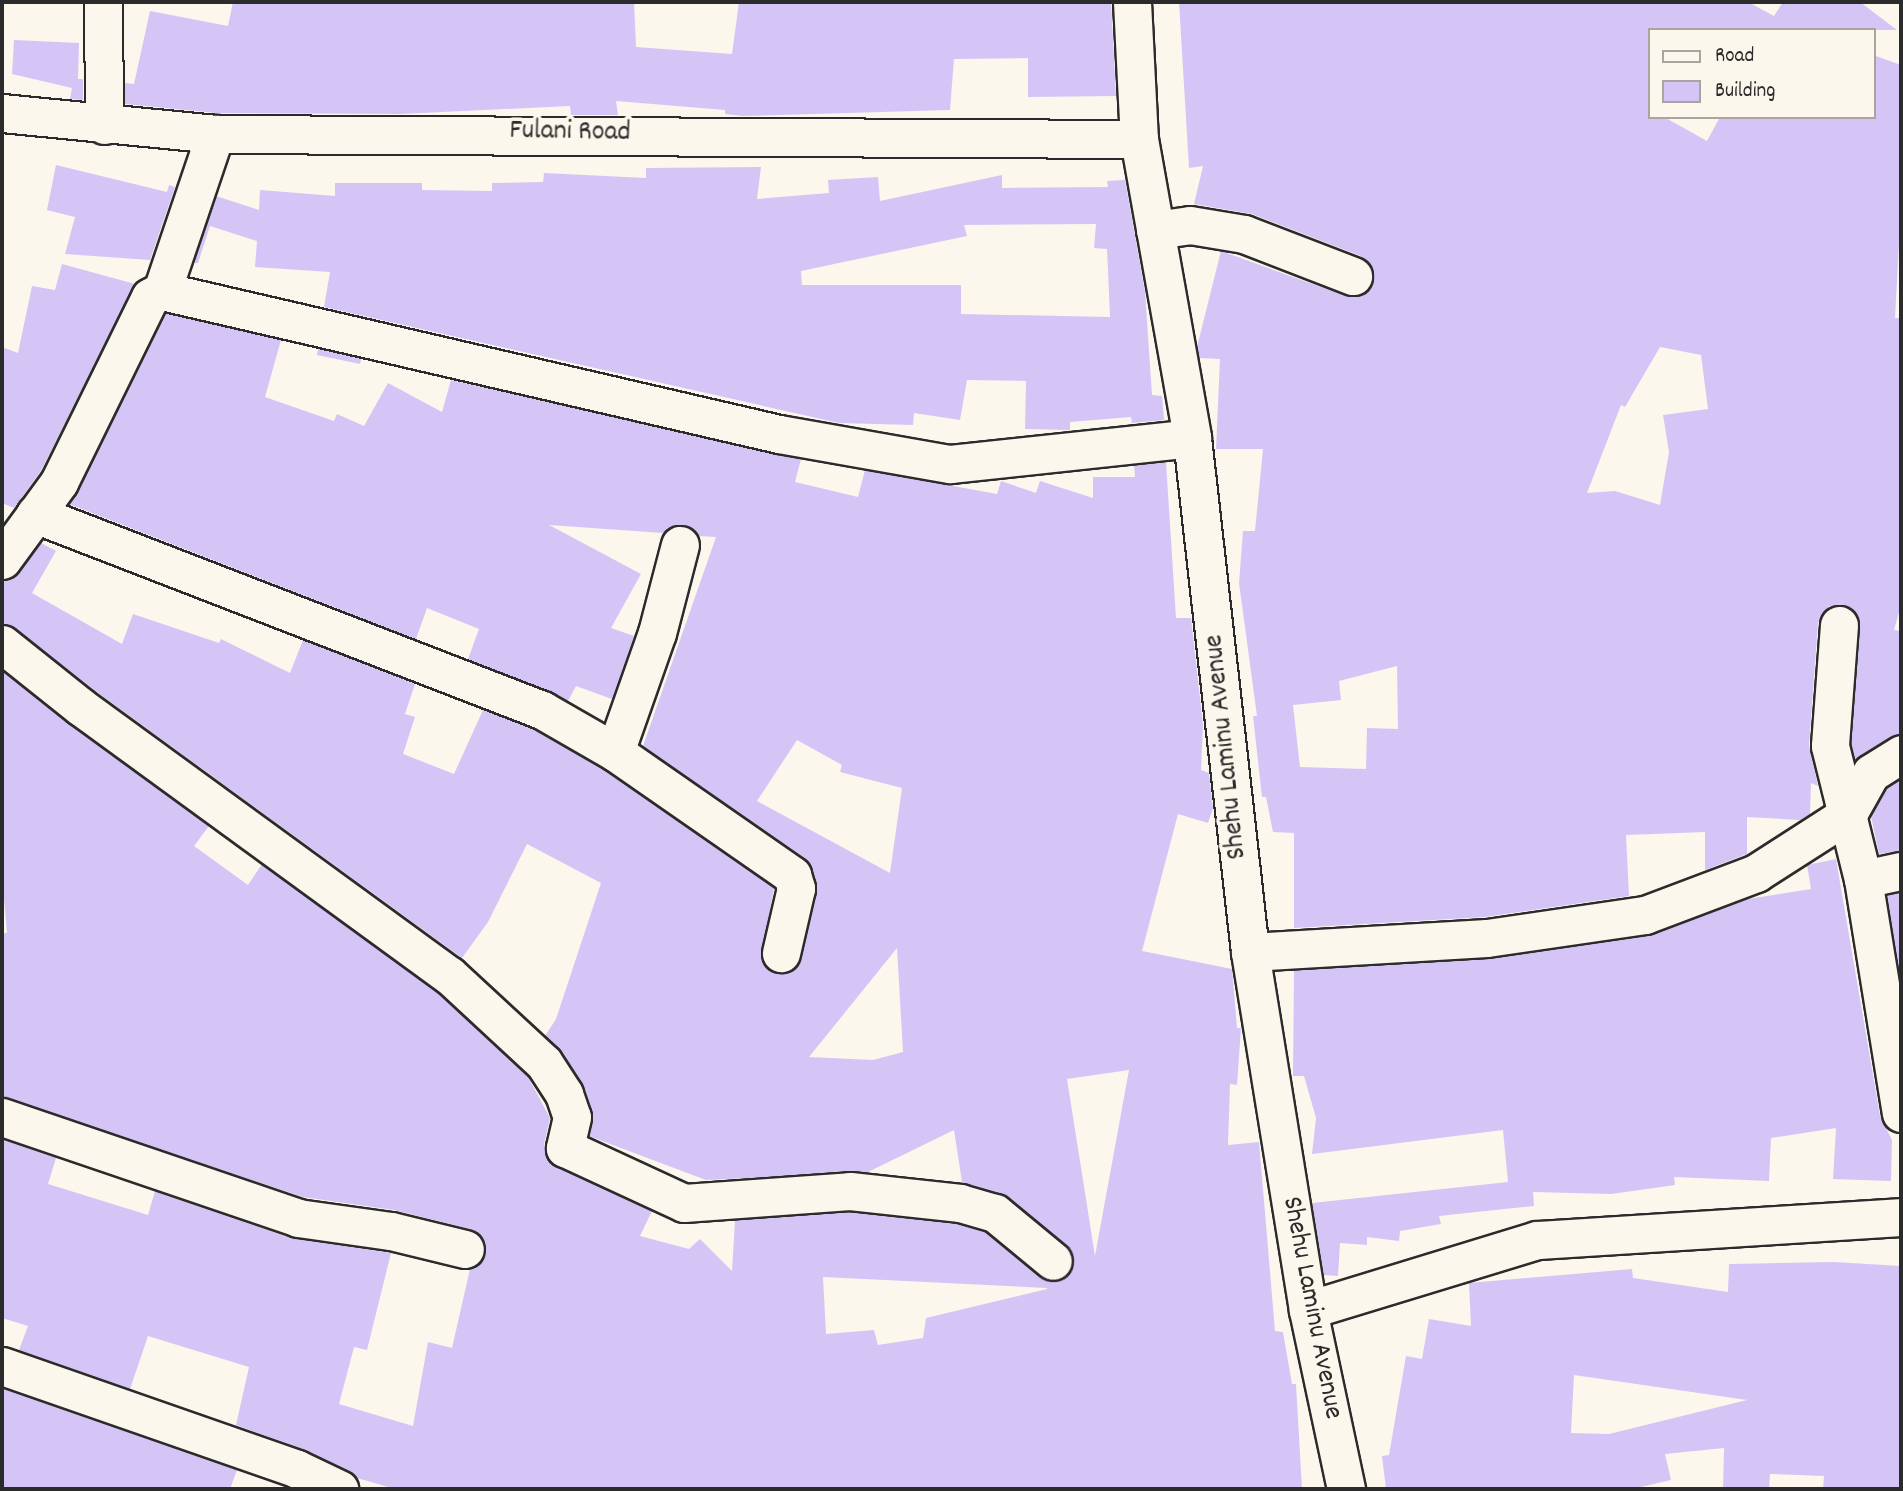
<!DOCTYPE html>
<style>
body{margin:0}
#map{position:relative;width:1903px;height:1491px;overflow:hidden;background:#fbf7ec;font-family:Dekko,sans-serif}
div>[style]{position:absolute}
.building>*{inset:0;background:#d5c5f7}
.roads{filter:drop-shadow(2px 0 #2b2b2b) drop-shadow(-2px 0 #2b2b2b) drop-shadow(0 2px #2b2b2b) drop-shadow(0 -2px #2b2b2b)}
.minor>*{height:37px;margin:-18.5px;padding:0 18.5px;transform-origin:18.5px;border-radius:18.5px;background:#fbf7ec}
span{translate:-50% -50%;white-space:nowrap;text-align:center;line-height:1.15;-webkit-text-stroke:7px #fbf7ec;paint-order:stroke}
.street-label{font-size:28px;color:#2b2b2b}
.frame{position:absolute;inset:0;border:4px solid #2b2b2b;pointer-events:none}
.legend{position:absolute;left:1648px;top:28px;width:228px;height:91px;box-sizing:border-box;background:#fbf7ec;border:2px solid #a8a59f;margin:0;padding:9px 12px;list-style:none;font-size:21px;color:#2b2b2b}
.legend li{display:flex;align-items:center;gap:14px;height:35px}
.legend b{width:35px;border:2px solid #a8a59f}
</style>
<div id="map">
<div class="building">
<i style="clip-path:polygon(233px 2px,634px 2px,636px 47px,732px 54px,739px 2px,1111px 2px,1116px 96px,1028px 97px,1028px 58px,954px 59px,950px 110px,743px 116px,725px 114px,725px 110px,616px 101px,618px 115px,571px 115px,570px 106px,401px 114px,216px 113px,125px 104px,125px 83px,134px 84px,150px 11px,228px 26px)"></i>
<i style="clip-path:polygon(evenodd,1179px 2px,1748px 2px,1774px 16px,1783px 2px,1860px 2px,1897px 30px,1649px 30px,1649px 117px,1664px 117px,1707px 141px,1720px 117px,1873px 117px,1873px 55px,1901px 65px,1901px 206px,1895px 318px,1901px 318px,1901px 605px,1894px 630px,1901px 631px,1901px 733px,1855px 760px,1851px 744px,1860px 626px,1850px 607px,1829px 606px,1818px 623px,1809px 745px,1818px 786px,1811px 783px,1810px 814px,1800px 820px,1747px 817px,1747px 854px,1705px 870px,1705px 832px,1626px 835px,1629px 896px,1485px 917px,1294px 928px,1294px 833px,1273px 832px,1266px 797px,1262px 797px,1253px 716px,1257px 716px,1239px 583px,1243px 531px,1255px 531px,1263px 449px,1216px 449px,1220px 359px,1199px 358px,1197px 347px,1221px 251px,1346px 296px,1367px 292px,1374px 273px,1361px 256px,1252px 214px,1194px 204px,1203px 166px,1189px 168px,1179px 2px,1660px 347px,1701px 355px,1708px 409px,1663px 415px,1669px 452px,1660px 505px,1615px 491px,1587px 493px,1621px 405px,1625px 407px,1660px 347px,1179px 2px,1397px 666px,1398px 729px,1367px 728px,1366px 769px,1300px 767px,1293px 705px,1341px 700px,1339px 681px,1397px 666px)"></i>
<i style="clip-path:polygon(14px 40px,79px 43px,78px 79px,83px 79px,83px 100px,70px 99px,72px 88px,12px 74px)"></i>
<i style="clip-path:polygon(56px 165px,167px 192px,169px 185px,175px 187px,150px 260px,65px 254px,75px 217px,47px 210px)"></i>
<i style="clip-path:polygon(evenodd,761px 167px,757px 199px,829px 193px,828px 180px,878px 177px,880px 201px,1002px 175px,1002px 188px,1108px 187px,1107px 181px,1125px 180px,1145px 292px,1152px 395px,1162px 396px,1164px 420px,1132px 423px,1131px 417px,1070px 422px,1070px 430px,1025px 429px,1026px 381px,967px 380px,960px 420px,914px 413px,913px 425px,839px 423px,324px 307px,330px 272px,255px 267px,257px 241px,210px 226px,198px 263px,194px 263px,216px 196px,259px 210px,260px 190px,335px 196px,335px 183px,422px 183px,422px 190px,492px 191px,492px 183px,543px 182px,544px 173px,646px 178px,646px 168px,761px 167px,1096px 224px,1094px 248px,1107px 249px,1110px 317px,961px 314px,961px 285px,802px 285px,801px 271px,967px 236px,964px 225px,1096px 224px)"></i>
<i style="clip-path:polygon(62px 264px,135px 284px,41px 471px,14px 508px,2px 503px,2px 347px,18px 353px,32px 286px,55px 290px)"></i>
<i style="clip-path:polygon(evenodd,165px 313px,281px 340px,265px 397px,334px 421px,337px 414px,364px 426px,388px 383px,442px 412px,451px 380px,801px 459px,795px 482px,858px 497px,865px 470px,997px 494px,1001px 481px,1036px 493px,1040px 481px,1093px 498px,1093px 477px,1135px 477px,1134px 465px,1166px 462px,1176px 618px,1191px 618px,1203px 725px,1201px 770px,1209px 773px,1213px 808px,1208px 823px,1178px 814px,1142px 951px,1232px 969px,1237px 1028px,1241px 1028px,1237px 1085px,1230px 1084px,1228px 1145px,1259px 1142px,1275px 1331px,1283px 1332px,1292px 1384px,1296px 1384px,1302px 1489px,395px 1489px,357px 1478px,306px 1450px,236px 1425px,249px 1367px,148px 1336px,130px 1389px,19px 1350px,28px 1326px,2px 1318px,2px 1139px,56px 1158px,48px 1184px,148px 1215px,155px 1191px,291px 1238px,391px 1253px,367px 1350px,354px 1347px,339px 1404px,413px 1426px,428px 1342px,452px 1348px,470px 1269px,481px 1263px,485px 1244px,470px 1229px,394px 1210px,303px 1197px,2px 1097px,2px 933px,7px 933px,2px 875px,2px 671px,209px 826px,194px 846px,248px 885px,262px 864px,436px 991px,528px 1077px,550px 1118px,544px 1144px,549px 1162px,652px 1211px,640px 1236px,689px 1249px,700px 1239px,732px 1271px,735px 1220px,850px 1212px,956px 1224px,985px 1232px,1049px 1282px,1061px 1280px,1074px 1264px,1066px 1245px,1008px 1197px,962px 1182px,954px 1130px,868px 1172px,706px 1180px,589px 1136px,592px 1111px,584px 1087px,545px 1036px,556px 1019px,601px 883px,527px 844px,488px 922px,462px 958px,94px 690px,15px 628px,2px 624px,2px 581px,18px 573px,41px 543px,56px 551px,32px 593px,122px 644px,133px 614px,219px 643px,221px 639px,290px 673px,303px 640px,415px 684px,405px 714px,415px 717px,403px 754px,454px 774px,483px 710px,533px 729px,604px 770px,774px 888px,761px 960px,777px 974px,796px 968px,801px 958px,817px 892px,812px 869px,805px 858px,643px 746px,716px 537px,698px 536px,685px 525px,674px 525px,663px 533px,549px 525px,641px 574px,611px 628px,634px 636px,612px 699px,576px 686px,568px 701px,468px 659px,479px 629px,427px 608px,416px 639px,69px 504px,165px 313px,797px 740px,842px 765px,840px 772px,902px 788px,890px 873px,757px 801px,797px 740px,165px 313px,897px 948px,903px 1052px,873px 1060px,809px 1057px,897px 948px,165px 313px,1129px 1070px,1095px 1256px,1067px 1079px,1129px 1070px,165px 313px,823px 1277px,1047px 1288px,1047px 1289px,926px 1318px,923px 1338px,878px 1345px,874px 1330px,826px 1334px,823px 1277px)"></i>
<i style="clip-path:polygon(318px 349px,361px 359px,360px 364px,317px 355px)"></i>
<i style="clip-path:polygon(1901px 779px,1901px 851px,1879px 854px,1871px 816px,1887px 788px)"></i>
<i style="clip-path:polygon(1836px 859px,1880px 1116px,1892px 1140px,1891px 1181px,1833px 1179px,1836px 1128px,1771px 1138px,1769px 1181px,1674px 1177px,1675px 1185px,1611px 1194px,1533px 1192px,1534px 1206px,1439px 1216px,1441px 1224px,1400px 1231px,1399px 1241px,1367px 1237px,1367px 1245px,1340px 1243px,1338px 1276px,1324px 1275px,1312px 1203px,1508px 1182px,1503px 1130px,1312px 1154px,1316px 1118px,1304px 1076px,1293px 1076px,1294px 970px,1488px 959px,1648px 936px,1748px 899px,1811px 889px,1807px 865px)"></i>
<i style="clip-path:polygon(1901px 892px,1901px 979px,1900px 979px,1887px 895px)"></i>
<i style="clip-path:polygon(evenodd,1834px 1262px,1901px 1266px,1901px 1489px,1823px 1489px,1824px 1476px,1770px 1474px,1769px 1489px,1723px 1489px,1724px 1448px,1665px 1454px,1671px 1480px,1632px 1489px,1386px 1489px,1382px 1456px,1389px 1455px,1406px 1356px,1422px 1359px,1429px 1319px,1471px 1326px,1469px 1283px,1632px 1269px,1633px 1278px,1728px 1292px,1729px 1264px,1834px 1262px,1574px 1375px,1747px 1400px,1609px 1434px,1571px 1433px,1574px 1375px)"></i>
<i style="clip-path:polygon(2px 1388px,237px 1470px,230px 1489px,2px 1489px)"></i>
</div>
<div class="roads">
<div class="minor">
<i style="left:103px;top:2px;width:123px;rotate:89.5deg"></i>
<i style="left:1132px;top:2px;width:137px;rotate:87.1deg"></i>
<i style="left:1139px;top:139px;width:304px;rotate:79.9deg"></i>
<i style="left:1192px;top:438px;width:517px;rotate:83.56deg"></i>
<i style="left:1250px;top:952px;width:363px;rotate:80.8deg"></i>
<i style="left:1308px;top:1310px;width:183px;rotate:78deg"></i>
<i style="left:2px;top:113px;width:214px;rotate:5.6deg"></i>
<i style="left:215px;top:134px;width:924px;rotate:0.31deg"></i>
<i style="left:1155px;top:230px;width:35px;rotate:-8deg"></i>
<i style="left:1190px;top:225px;width:55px;rotate:9.5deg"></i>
<i style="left:1244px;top:234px;width:117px;rotate:21.1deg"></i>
<i style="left:162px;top:291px;width:166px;rotate:-71.3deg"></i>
<i style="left:35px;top:514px;width:544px;rotate:21.14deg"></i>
<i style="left:542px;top:710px;width:84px;rotate:29.9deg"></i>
<i style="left:615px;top:752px;width:216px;rotate:34.8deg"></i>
<i style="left:792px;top:875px;width:14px;rotate:73deg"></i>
<i style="left:796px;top:888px;width:67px;rotate:103deg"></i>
<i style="left:2px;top:560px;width:97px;rotate:-53.8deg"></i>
<i style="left:59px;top:482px;width:206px;rotate:-63.8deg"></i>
<i style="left:150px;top:297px;width:13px;rotate:-27deg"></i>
<i style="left:162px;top:291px;width:633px;rotate:13.05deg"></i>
<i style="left:779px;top:434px;width:174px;rotate:10deg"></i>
<i style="left:950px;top:464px;width:243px;rotate:-6.1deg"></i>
<i style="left:1839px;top:625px;width:121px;rotate:94.3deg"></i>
<i style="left:1830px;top:746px;width:137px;rotate:76.1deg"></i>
<i style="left:1863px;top:879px;width:237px;rotate:80.8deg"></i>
<i style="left:2px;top:644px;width:101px;rotate:38.6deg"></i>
<i style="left:81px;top:707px;width:455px;rotate:36.1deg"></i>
<i style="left:449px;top:975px;width:129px;rotate:42.8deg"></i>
<i style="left:544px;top:1063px;width:37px;rotate:57deg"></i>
<i style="left:564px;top:1094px;width:24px;rotate:71deg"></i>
<i style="left:572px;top:1117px;width:32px;rotate:103deg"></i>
<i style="left:565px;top:1148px;width:131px;rotate:24.8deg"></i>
<i style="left:684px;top:1203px;width:166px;rotate:-4.1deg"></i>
<i style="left:850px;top:1191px;width:111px;rotate:6.2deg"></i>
<i style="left:960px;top:1203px;width:36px;rotate:16deg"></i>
<i style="left:995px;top:1213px;width:75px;rotate:39.6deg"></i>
<i style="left:615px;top:752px;width:126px;rotate:-70.6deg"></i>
<i style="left:657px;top:633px;width:91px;rotate:-75.4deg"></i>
<i style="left:1863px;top:879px;width:39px;rotate:-12deg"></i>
<i style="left:1250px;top:952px;width:237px;rotate:-3.4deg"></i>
<i style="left:1487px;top:938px;width:160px;rotate:-8.3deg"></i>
<i style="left:1645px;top:915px;width:119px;rotate:-20.7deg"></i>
<i style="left:1756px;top:873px;width:109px;rotate:-32.7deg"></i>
<i style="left:1848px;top:814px;width:47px;rotate:-60.7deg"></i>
<i style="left:1871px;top:773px;width:36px;rotate:-32deg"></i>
<i style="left:2px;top:1117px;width:313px;rotate:18.8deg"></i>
<i style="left:298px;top:1218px;width:94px;rotate:8deg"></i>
<i style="left:391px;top:1231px;width:76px;rotate:13.7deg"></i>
<i style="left:1308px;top:1310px;width:239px;rotate:-17deg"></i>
<i style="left:1537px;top:1240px;width:365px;rotate:-3.6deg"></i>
<i style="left:2px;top:1366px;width:312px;rotate:19.2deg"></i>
<i style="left:297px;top:1469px;width:47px;rotate:25.5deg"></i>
</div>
</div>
<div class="street-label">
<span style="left:570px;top:133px;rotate:1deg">Fulani Road</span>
<span style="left:1227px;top:747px;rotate:-96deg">Shehu Laminu Avenue</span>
<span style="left:1311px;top:1308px;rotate:79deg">Shehu Laminu Avenue</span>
</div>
<div class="frame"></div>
<ul class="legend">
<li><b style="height:9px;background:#fbf7ec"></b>Road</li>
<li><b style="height:19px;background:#d5c5f7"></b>Building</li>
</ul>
</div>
